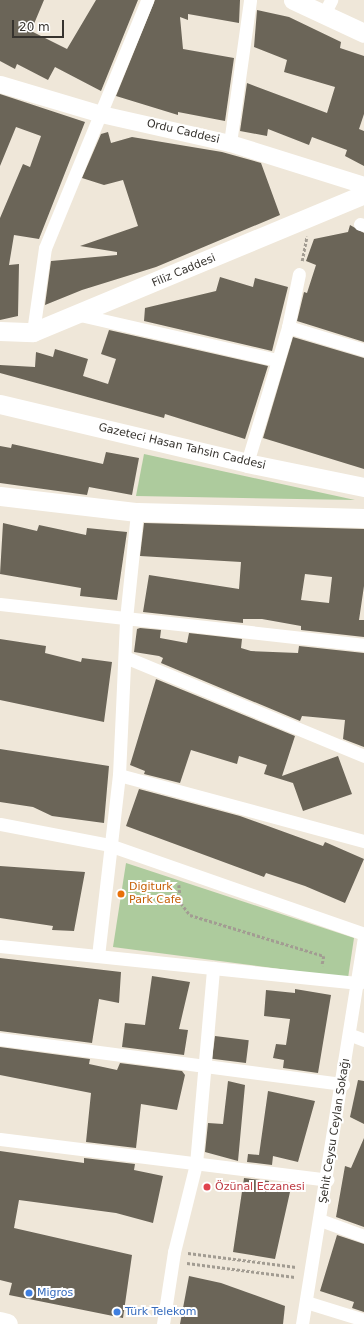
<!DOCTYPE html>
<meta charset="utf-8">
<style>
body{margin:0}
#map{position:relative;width:364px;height:1324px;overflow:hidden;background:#efe7d9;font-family:"DejaVu Sans",sans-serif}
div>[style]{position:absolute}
.green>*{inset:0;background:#adcb9d}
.building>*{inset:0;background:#6b6558;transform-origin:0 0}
.path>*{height:2.5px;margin-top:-1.25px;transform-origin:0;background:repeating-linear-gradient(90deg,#a29c92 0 3px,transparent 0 5px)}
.minor>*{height:13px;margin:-6.5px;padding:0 6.5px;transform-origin:6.5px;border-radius:6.5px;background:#fff}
.tertiary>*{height:17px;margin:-8.5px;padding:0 8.5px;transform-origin:8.5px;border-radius:8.5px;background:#fff}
.secondary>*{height:19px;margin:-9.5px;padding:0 9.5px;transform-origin:9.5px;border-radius:9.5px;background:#fff}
.primary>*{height:21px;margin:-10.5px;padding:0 10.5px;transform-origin:10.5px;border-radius:10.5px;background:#fff}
.dots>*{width:11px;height:11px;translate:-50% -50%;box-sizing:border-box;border:2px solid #fff;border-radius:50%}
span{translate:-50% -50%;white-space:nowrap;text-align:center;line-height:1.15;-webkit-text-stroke:4px #fff;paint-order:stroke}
.street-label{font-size:11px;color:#36332e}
.food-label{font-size:11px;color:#c56008}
.left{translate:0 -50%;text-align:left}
.health-label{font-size:11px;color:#be3a42}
.shop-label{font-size:11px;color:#366cbe}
.scale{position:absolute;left:12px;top:20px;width:52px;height:18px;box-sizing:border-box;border:2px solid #36332e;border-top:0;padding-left:5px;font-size:12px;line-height:14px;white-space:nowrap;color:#36332e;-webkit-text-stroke:3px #fff;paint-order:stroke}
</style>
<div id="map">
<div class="green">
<i style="clip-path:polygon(144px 454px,355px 500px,136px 496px)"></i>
<i style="clip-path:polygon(126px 863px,354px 938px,348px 978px,113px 947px)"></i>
</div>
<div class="building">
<i style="clip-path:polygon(0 0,44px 0,31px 31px,67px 49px,96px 0,138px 0,101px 91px,55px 67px,48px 80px,17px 64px,15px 69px,0 61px)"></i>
<i style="clip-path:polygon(155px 0,240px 0,239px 23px,188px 14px,188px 20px,180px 17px,183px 49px,234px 58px,225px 121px,178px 112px,178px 115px,116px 96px)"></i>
<i style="clip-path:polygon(257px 10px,289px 17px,341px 42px,340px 48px,364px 56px,364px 114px,359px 129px,364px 131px,364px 166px,345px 156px,347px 150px,312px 137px,309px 145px,268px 129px,267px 136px,240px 131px,247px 83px,327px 113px,335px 87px,284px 72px,287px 60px,254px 47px)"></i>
<i style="clip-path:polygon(0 94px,85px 122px,39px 239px,14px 235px,9px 265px,19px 264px,18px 316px,0 320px,0 218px,23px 164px,30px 167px,41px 136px,16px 127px,0 166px)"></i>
<i style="clip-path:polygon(108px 132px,111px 143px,132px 137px,222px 152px,261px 163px,280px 215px,156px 267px,82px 290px,45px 305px,51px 261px,117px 255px,117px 252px,80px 246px,138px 226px,123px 180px,104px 185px,82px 178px,101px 134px)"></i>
<i style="clip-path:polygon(350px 225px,364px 233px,364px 342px,297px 321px,304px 292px,307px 293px,316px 265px,306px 261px,314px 239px,348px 232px)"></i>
<i style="clip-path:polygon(220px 277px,253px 287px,255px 278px,288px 287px,272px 351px,144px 321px,145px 308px,216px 291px)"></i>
<i style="clip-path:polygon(109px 330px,268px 366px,245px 439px,165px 414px,164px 418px,0 373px,0 365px,35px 367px,36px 352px,53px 357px,55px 349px,88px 359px,83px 376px,108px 384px,116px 359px,101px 354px)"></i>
<i style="clip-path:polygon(293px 337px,364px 358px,364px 469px,263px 438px)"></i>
<i style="clip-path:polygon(12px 444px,103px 464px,106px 452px,139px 458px,132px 495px,89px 487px,87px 495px,0 483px,0 446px,11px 448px)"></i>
<i style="clip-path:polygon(3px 523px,37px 531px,39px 525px,86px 535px,87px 528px,127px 532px,117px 600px,80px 596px,81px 588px,0 574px)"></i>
<i style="clip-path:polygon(evenodd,144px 523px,364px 529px,364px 586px,359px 620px,364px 620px,364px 637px,301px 630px,301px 626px,262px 619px,243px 619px,243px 623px,143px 612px,149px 575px,239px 589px,241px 562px,140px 556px,144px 523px,305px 574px,332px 577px,329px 603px,301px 600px,305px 574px)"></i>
<i style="clip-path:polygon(140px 628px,161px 630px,160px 638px,187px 643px,189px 633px,242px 639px,241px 648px,251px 651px,298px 653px,299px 646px,364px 653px,364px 747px,343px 739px,345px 720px,302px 716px,300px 721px,161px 663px,163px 658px,159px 656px,134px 652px,137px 629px)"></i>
<i style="clip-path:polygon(0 639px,46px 646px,45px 653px,81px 662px,82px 658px,112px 662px,104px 722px,0 700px)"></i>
<i style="clip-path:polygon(156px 679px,295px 736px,282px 776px,338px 756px,352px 794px,303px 811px,293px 783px,264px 774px,267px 765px,239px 756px,237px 764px,191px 750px,180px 783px,144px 774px,145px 771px,130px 765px)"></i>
<i style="clip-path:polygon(0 749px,109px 766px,104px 823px,52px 816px,33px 807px,0 802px)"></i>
<i style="clip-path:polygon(139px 789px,240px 816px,323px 846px,325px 842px,364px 859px,345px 903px,305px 886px,266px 873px,264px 877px,126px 826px)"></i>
<i style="clip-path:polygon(0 866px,85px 872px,74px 931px,52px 930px,53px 926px,0 918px)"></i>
<i style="clip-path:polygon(0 958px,121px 972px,119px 1003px,99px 999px,92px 1043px,0 1031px)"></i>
<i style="clip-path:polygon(152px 976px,190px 982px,179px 1029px,188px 1030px,184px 1055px,122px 1047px,125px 1023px,145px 1025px)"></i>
<i style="clip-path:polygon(295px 989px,331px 995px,318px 1073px,283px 1068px,284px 1060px,273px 1058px,276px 1044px,286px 1045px,290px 1019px,264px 1016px,266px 990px,295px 993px)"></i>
<i style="left:215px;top:1036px;width:34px;height:23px;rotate:7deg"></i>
<i style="clip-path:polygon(0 1047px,90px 1059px,89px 1064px,117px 1070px,120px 1063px,182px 1071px,185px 1075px,177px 1110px,141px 1104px,136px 1148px,86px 1142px,91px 1093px,0 1075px)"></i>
<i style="clip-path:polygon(358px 1080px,364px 1081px,364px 1124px,350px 1117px)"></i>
<i style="clip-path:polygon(228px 1081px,245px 1085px,238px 1161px,205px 1152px,208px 1123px,223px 1124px)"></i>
<i style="clip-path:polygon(268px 1091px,315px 1101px,298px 1162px,273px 1156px,272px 1165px,247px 1162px,248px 1154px,259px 1155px)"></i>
<i style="clip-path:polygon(364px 1138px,364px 1227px,336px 1217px,345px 1166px,351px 1168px)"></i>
<i style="clip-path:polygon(0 1151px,84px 1163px,84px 1158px,135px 1164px,134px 1170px,163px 1176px,153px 1223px,116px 1213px,19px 1200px,14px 1228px,132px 1255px,123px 1318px,9px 1295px,12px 1283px,0 1280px)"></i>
<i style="clip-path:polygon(244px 1178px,269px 1181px,268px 1189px,290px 1192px,275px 1259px,233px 1252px)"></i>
<i style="clip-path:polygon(337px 1235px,364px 1244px,364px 1312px,352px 1308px,354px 1302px,320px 1291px)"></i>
<i style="clip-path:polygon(189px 1276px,221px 1283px,285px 1306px,283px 1324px,180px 1324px)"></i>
</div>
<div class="path">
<i style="left:302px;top:261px;width:25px;rotate:-79deg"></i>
<i style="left:179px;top:885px;width:18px;rotate:84deg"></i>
<i style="left:181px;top:903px;width:15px;rotate:53deg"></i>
<i style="left:190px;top:915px;width:140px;rotate:17deg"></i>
<i style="left:324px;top:956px;width:10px;rotate:101deg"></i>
<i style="left:188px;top:1253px;width:109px;rotate:7.4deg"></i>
<i style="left:187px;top:1263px;width:109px;rotate:7.4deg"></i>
</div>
<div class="minor">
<i style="left:324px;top:14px;width:16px;rotate:-63deg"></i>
<i style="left:230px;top:143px;width:144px;rotate:-82deg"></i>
<i style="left:360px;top:224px;width:4px;rotate:14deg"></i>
<i style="left:80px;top:315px;width:201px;rotate:12.9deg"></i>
<i style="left:288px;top:327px;width:79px;rotate:16.8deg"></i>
<i style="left:33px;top:332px;width:85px;rotate:-81.9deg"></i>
<i style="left:45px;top:248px;width:268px;rotate:-67.6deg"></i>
<i style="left:247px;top:463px;width:142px;rotate:-73.2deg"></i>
<i style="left:288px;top:327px;width:54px;rotate:-78.3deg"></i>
<i style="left:0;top:604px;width:366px;rotate:6.4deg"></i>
<i style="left:125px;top:657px;width:259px;rotate:22.5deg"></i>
<i style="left:119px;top:775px;width:254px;rotate:15.1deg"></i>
<i style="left:0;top:824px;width:111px;rotate:10.9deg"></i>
<i style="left:109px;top:845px;width:270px;rotate:19.2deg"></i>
<i style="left:0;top:946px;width:361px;rotate:5.9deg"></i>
<i style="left:98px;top:956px;width:182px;rotate:-83.4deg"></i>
<i style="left:119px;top:775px;width:156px;rotate:-87.4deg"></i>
<i style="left:126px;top:619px;width:108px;rotate:-84.1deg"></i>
<i style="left:351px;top:1035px;width:14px;rotate:21deg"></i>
<i style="left:0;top:1039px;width:346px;rotate:7.5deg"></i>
<i style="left:0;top:1139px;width:330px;rotate:7.1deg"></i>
<i style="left:320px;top:1220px;width:47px;rotate:20deg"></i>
<i style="left:306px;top:1302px;width:61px;rotate:17.2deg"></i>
<i style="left:163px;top:1324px;width:73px;rotate:-81.3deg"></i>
<i style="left:174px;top:1252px;width:91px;rotate:-76deg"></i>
<i style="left:196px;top:1164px;width:197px;rotate:-85deg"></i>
<i style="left:302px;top:1324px;width:391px;rotate:-80.9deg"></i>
</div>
<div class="tertiary">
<i style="left:0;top:84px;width:105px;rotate:16.5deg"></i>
<i style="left:101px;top:114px;width:132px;rotate:12.7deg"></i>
<i style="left:230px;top:143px;width:140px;rotate:17.4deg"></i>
</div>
<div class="secondary">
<i style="left:293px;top:0;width:78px;rotate:24.9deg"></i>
<i style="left:0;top:331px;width:33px;rotate:2deg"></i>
<i style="left:33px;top:332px;width:359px;rotate:-22.6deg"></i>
<i style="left:0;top:404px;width:254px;rotate:13.4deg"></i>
<i style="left:247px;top:463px;width:119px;rotate:11.6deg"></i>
<i style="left:0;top:496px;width:138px;rotate:6.7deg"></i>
<i style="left:137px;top:512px;width:227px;rotate:1.5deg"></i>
</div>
<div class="primary">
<i style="left:0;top:1322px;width:7px;rotate:16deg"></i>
</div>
<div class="dots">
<i style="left:121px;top:894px;background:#e8710a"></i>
<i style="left:207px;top:1187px;background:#e0444e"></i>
<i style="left:29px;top:1293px;background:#3f7fe0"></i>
<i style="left:117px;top:1312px;background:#3f7fe0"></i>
</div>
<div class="street-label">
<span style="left:183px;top:132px;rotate:13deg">Ordu Caddesi</span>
<span style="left:184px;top:271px;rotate:-23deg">Filiz Caddesi</span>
<span style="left:182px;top:447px;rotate:13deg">Gazeteci Hasan Tahsin Caddesi</span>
<span style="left:335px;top:1131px;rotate:-81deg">Şehit Ceysu Ceylan Sokağı</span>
</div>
<div class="food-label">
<span class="left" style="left:129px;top:894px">Digiturk<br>Park Cafe</span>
</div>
<div class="health-label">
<span class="left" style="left:215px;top:1187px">Özünal Eczanesi</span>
</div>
<div class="shop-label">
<span class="left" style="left:37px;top:1293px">Migros</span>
<span class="left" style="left:125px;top:1312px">Türk Telekom</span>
</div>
<div class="scale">20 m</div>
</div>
